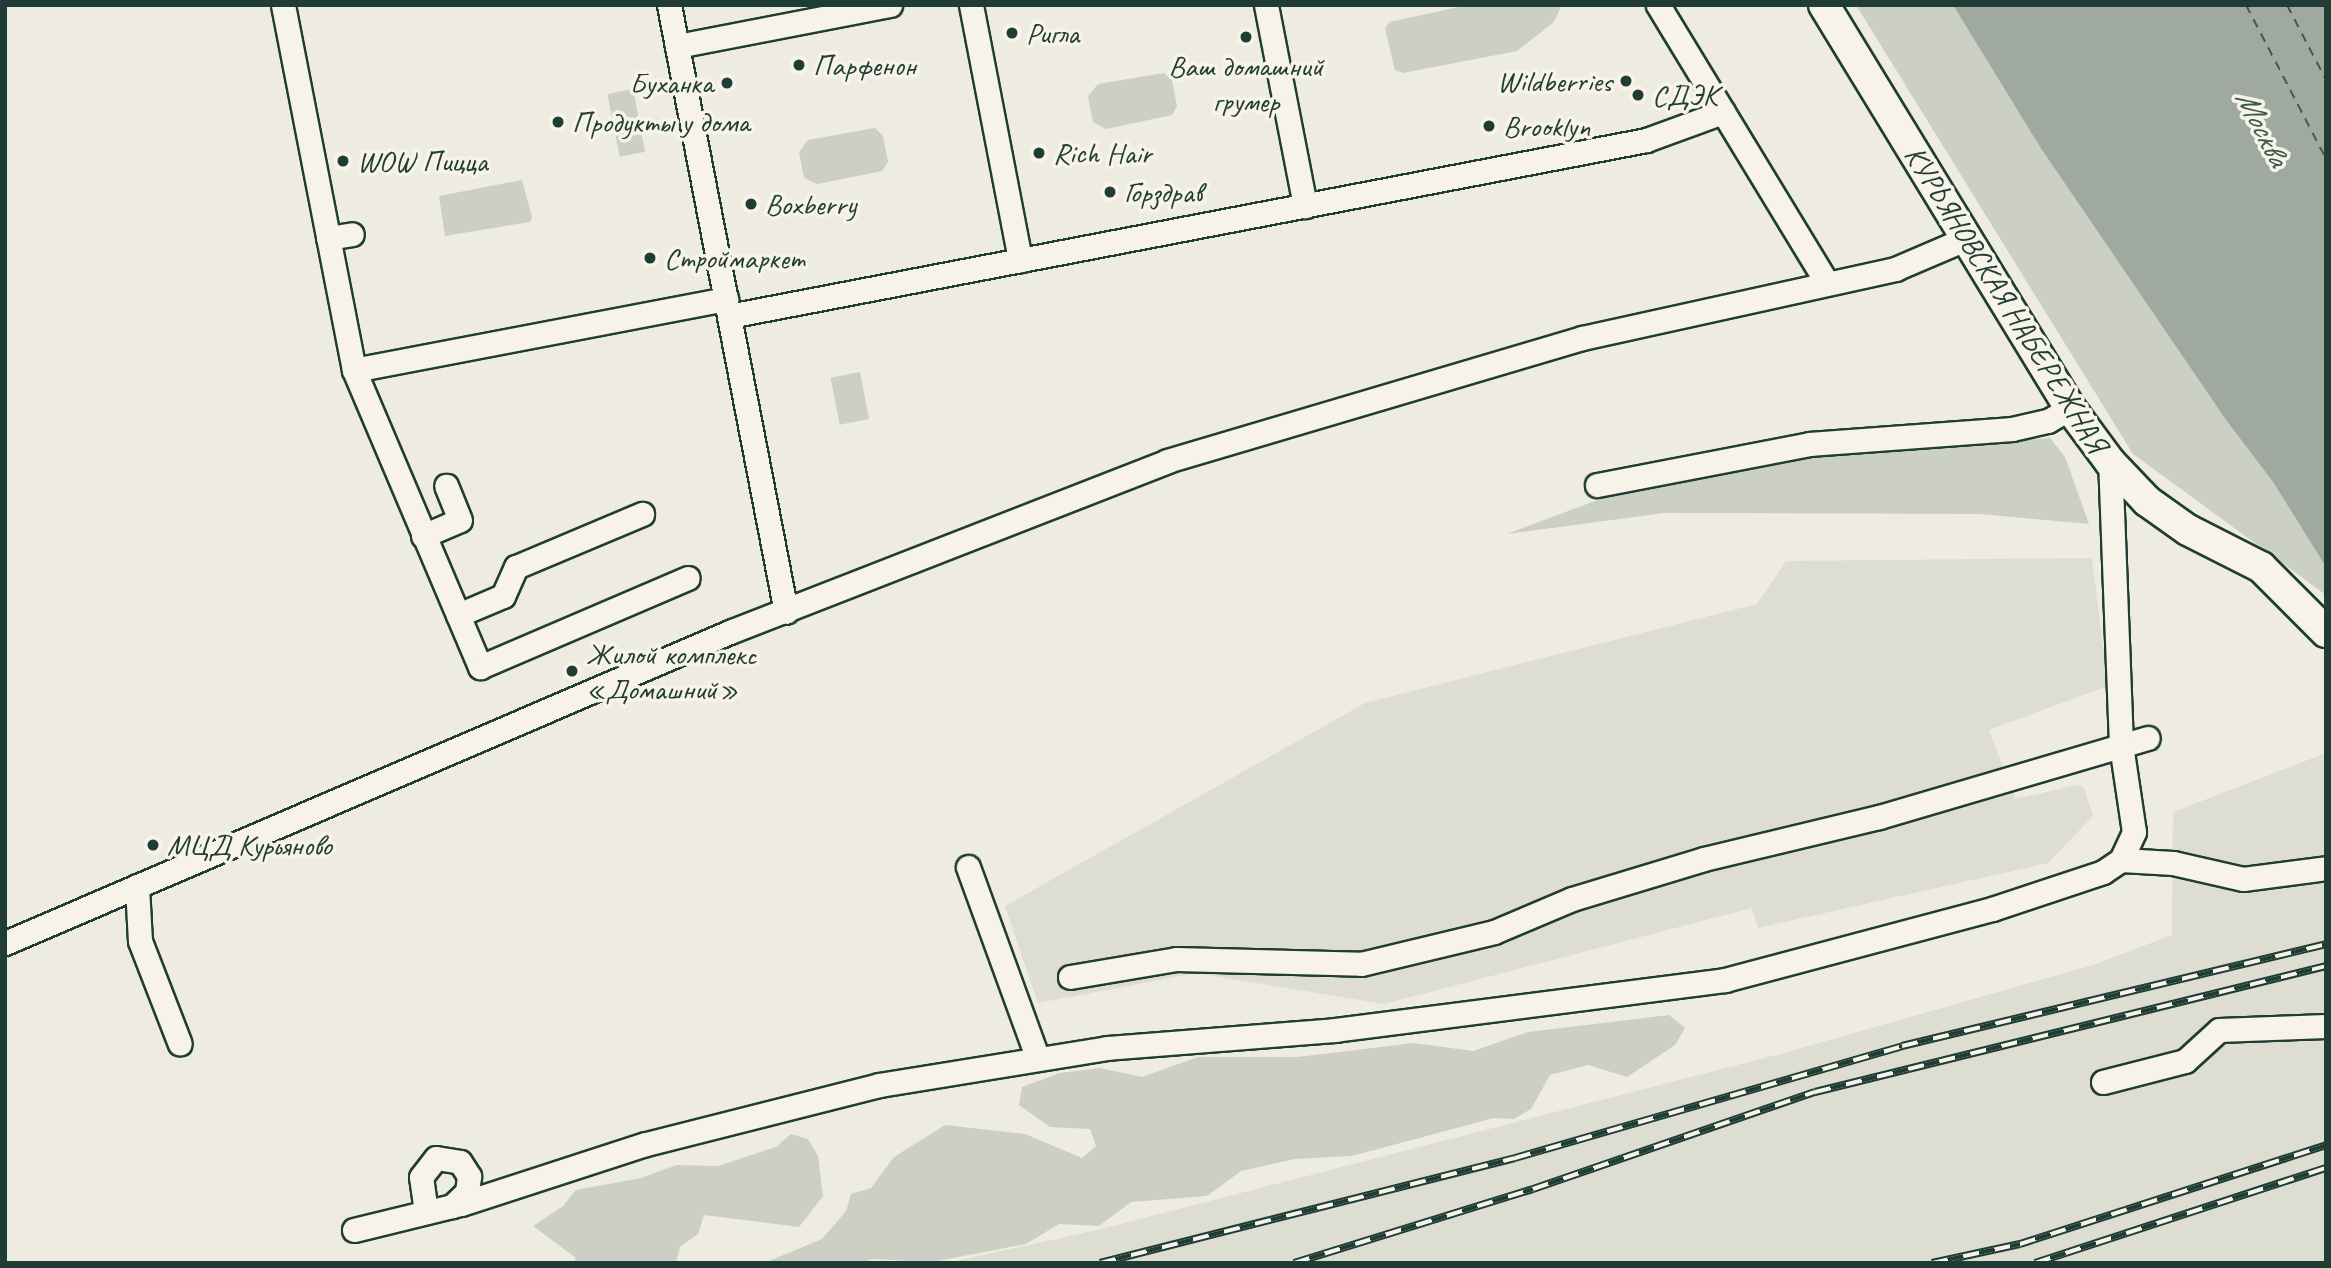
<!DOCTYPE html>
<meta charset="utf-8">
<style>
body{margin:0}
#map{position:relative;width:2331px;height:1268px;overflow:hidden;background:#eeece1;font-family:Caveat,sans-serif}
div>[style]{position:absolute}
.built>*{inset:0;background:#ddddd2}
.green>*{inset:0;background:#cccfc4;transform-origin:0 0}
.water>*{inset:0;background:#9fa99f}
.ferry>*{height:2px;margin-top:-1px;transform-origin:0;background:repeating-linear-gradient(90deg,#3f584f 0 9px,transparent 0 16px)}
.roads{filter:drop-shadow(2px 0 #1f3d34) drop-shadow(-2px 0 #1f3d34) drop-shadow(0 2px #1f3d34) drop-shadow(0 -2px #1f3d34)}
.minor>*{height:23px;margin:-11.5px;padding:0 11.5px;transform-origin:11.5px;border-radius:11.5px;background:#f7f3e8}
.major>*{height:30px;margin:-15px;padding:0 15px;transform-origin:15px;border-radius:15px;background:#f7f3e8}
.rail>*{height:8px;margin-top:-4px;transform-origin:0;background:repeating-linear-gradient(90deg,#f7f3e8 0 16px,#1f3d34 0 32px);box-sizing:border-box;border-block:2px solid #1f3d34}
.dots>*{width:19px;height:19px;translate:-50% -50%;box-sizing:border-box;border:4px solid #f7f3e8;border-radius:50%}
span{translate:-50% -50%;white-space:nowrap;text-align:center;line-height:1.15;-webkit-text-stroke:7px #f7f3e8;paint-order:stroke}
.poi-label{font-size:30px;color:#1f3d34}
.left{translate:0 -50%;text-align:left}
.right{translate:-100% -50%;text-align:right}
.street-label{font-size:30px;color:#1f3d34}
.water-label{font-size:32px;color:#3f584f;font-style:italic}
.frame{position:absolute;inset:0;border:7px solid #1f3d34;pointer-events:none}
</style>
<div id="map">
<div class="built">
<i style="clip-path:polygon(2092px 558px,2108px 686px,1989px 730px,2015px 799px,2077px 785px,2084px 788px,2093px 816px,2048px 863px,1758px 928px,1752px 908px,1384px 1004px,1196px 973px,1038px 1003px,1005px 906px,1365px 703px,1757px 604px,1786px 561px)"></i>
<i style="clip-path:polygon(2326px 753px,2326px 1263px,947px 1263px,1101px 1229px,1780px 1054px,2093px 965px,2172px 935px,2173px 812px)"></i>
</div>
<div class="green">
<i style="clip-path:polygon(1468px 5px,1559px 5px,1560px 9px,1554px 22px,1517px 51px,1403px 73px,1395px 70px,1385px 29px,1389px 22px)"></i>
<i style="clip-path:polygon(1856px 5px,1953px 5px,2040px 147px,2226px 420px,2273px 482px,2326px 567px,2326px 595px,2133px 454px)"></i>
<i style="clip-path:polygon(1164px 73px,1172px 80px,1177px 106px,1172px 115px,1106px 129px,1093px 122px,1088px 96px,1098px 84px)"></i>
<i style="left:633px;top:89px;width:64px;height:26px;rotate:79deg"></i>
<i style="clip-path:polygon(875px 128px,883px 136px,888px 162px,882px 171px,817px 184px,804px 178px,799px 152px,808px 140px)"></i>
<i style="clip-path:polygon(522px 180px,532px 217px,530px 222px,445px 236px,439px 196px)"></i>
<i style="left:860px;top:372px;width:48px;height:30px;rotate:79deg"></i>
<i style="clip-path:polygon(2050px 438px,2065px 457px,2089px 524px,1979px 514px,1664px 513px,1507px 534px,1624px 490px,1762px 462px)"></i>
<i style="clip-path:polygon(1669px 1015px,1685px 1028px,1675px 1045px,1627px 1077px,1588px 1065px,1550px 1075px,1531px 1109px,1514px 1119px,1494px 1118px,1352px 1156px,1295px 1159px,1241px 1171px,1207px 1196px,1131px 1202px,1099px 1226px,1059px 1224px,1026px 1244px,932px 1262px,872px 1259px,861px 1263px,764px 1263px,822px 1239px,846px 1211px,851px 1194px,871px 1188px,894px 1157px,945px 1125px,1025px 1134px,1082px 1158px,1096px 1146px,1090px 1129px,1050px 1127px,1019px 1105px,1022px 1087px,1060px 1073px,1100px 1068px,1142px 1077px,1198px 1057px,1297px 1057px,1414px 1043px,1473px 1051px,1528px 1032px)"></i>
<i style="clip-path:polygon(791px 1134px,808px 1139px,818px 1156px,823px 1196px,799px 1227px,704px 1215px,698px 1234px,680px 1247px,676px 1263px,574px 1263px,576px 1258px,533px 1226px,563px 1206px,576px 1190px,641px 1178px,677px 1165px,718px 1166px,776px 1147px)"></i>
</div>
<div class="water">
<i style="clip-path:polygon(1953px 5px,2326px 5px,2326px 567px,2273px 482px,2226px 420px,2040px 147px)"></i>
</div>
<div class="ferry">
<i style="left:2246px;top:5px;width:174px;rotate:62.5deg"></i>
<i style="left:2287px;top:5px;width:85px;rotate:62.5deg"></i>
</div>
<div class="roads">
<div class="minor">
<i style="left:283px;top:5px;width:372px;rotate:79deg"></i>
<i style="left:354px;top:370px;width:379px;rotate:-10.8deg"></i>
<i style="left:669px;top:5px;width:618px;rotate:79.09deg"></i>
<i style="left:971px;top:5px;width:260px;rotate:79.1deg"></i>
<i style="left:1266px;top:5px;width:205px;rotate:79deg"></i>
<i style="left:1658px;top:5px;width:325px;rotate:58.7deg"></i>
<i style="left:677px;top:46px;width:217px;rotate:-10.9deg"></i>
<i style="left:328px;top:238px;width:24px;rotate:-9deg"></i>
<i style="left:729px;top:316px;width:934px;rotate:-10.86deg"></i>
<i style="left:1646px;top:140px;width:82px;rotate:-20deg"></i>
<i style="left:354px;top:370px;width:323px;rotate:67deg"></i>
<i style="left:480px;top:667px;width:226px;rotate:-23.2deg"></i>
<i style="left:1597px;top:485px;width:216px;rotate:-10.9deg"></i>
<i style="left:1809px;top:444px;width:204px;rotate:-4.2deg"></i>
<i style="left:2012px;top:429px;width:37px;rotate:-13deg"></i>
<i style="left:2048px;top:421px;width:26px;rotate:-31deg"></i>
<i style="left:423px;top:536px;width:40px;rotate:-23.4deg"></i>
<i style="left:460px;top:520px;width:37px;rotate:-112deg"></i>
<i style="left:458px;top:615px;width:49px;rotate:-22.9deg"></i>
<i style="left:503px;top:596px;width:32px;rotate:-66deg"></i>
<i style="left:516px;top:567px;width:137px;rotate:-22.8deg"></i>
<i style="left:2121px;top:860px;width:52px;rotate:3.3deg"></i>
<i style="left:2173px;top:863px;width:72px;rotate:12.9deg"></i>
<i style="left:2243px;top:879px;width:84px;rotate:-7.5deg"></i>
<i style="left:968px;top:867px;width:202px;rotate:70deg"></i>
<i style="left:137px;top:886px;width:55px;rotate:86.9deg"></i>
<i style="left:140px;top:941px;width:110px;rotate:68.8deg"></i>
<i style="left:5px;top:943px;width:791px;rotate:-23.23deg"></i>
<i style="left:732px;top:631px;width:467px;rotate:-21.3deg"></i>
<i style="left:1167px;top:461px;width:433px;rotate:-16.5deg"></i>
<i style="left:1582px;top:338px;width:321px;rotate:-12.4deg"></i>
<i style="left:1895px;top:269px;width:76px;rotate:-23.2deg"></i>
<i style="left:1070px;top:977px;width:108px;rotate:-9.6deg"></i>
<i style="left:1176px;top:959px;width:185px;rotate:1.5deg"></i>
<i style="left:1361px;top:964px;width:137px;rotate:-13.5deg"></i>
<i style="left:1494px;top:932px;width:85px;rotate:-22.9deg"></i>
<i style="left:1572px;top:899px;width:138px;rotate:-16.9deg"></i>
<i style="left:1704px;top:859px;width:180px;rotate:-13.5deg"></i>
<i style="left:1879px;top:817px;width:280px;rotate:-16.4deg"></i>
<i style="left:2103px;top:1082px;width:85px;rotate:-14.4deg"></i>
<i style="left:2185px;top:1061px;width:46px;rotate:-42.4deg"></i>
<i style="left:2219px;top:1030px;width:107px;rotate:-2.1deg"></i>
<i style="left:426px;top:1212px;width:35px;rotate:-98deg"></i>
<i style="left:421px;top:1177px;width:24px;rotate:-52deg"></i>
<i style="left:436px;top:1158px;width:24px;rotate:9deg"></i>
<i style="left:460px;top:1162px;width:17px;rotate:57deg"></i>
<i style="left:469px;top:1176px;width:16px;rotate:97deg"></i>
<i style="left:467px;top:1192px;width:21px;rotate:137deg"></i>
<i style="left:354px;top:1230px;width:110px;rotate:-13.7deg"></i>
<i style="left:461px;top:1204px;width:194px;rotate:-18deg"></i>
<i style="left:646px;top:1144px;width:240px;rotate:-14.2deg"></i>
<i style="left:879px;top:1085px;width:231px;rotate:-9.2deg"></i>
<i style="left:1107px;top:1048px;width:229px;rotate:-4.5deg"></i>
<i style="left:1335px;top:1030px;width:393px;rotate:-7.3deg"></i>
<i style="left:1725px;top:980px;width:276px;rotate:-14.9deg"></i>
<i style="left:1992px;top:909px;width:117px;rotate:-18.4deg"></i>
<i style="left:2103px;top:872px;width:22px;rotate:-34deg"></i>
<i style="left:2121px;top:860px;width:31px;rotate:-65deg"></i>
<i style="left:2134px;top:832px;width:88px;rotate:-98.5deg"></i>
<i style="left:2121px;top:745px;width:283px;rotate:-92.2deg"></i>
</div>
<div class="major">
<i style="left:1824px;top:5px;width:472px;rotate:58.6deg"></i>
<i style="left:2070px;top:408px;width:67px;rotate:53.5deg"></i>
<i style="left:2110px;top:462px;width:54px;rotate:46.5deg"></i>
<i style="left:2147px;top:501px;width:50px;rotate:35.3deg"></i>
<i style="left:2188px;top:530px;width:82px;rotate:26.9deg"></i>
<i style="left:2261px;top:567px;width:92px;rotate:45deg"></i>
</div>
</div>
<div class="rail">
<i style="left:1100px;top:1263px;width:428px;rotate:-14.2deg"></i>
<i style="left:1515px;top:1158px;width:403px;rotate:-16.1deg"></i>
<i style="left:1902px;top:1046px;width:436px;rotate:-13.5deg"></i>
<i style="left:1294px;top:1263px;width:250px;rotate:-17.2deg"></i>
<i style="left:1533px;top:1189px;width:298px;rotate:-19deg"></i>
<i style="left:1815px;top:1092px;width:526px;rotate:-13.85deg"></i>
<i style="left:1932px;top:1263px;width:90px;rotate:-12.2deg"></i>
<i style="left:2020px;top:1244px;width:322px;rotate:-17.9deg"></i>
<i style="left:2035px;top:1263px;width:306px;rotate:-18.1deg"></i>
</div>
<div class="dots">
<i style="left:1012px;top:33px;background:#1f3d34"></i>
<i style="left:1246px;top:37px;background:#1f3d34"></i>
<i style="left:799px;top:65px;background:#1f3d34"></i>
<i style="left:1626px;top:81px;background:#1f3d34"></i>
<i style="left:727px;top:83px;background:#1f3d34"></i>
<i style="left:1638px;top:95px;background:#1f3d34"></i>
<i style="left:558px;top:122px;background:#1f3d34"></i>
<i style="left:1489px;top:126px;background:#1f3d34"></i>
<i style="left:1039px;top:153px;background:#1f3d34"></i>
<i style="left:343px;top:161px;background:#1f3d34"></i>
<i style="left:1110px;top:192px;background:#1f3d34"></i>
<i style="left:751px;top:204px;background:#1f3d34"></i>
<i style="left:650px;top:258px;background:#1f3d34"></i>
<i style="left:572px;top:671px;background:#1f3d34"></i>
<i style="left:153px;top:845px;background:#1f3d34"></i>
</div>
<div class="poi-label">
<span class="left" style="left:1026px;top:33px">Ригла</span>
<span class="left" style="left:813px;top:65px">Парфенон</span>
<span style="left:1246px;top:83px">Ваш домашний<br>грумер</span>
<span class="right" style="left:1612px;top:81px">Wildberries</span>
<span class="right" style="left:713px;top:83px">Буханка</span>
<span class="left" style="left:1652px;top:95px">СДЭК</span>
<span class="left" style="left:572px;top:122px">Продукты у дома</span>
<span class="left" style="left:1503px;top:126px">Brooklyn</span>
<span class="left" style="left:1053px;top:153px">Rich Hair</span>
<span class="left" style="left:357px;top:161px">WOW Пицца</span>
<span class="left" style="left:1124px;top:192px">Горздрав</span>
<span class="left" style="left:765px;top:204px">Boxberry</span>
<span class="left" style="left:664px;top:258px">Строймаркет</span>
<span class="left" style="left:586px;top:671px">Жилой комплекс<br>«Домашний»</span>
<span class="left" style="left:167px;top:845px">МЦД Курьяново</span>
</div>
<div class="street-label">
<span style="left:2006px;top:299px;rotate:58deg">КУРЬЯНОВСКАЯ НАБЕРЕЖНАЯ</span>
</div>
<div class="water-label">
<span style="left:2262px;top:128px;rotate:63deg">Москва</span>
</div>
<div class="frame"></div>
</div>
